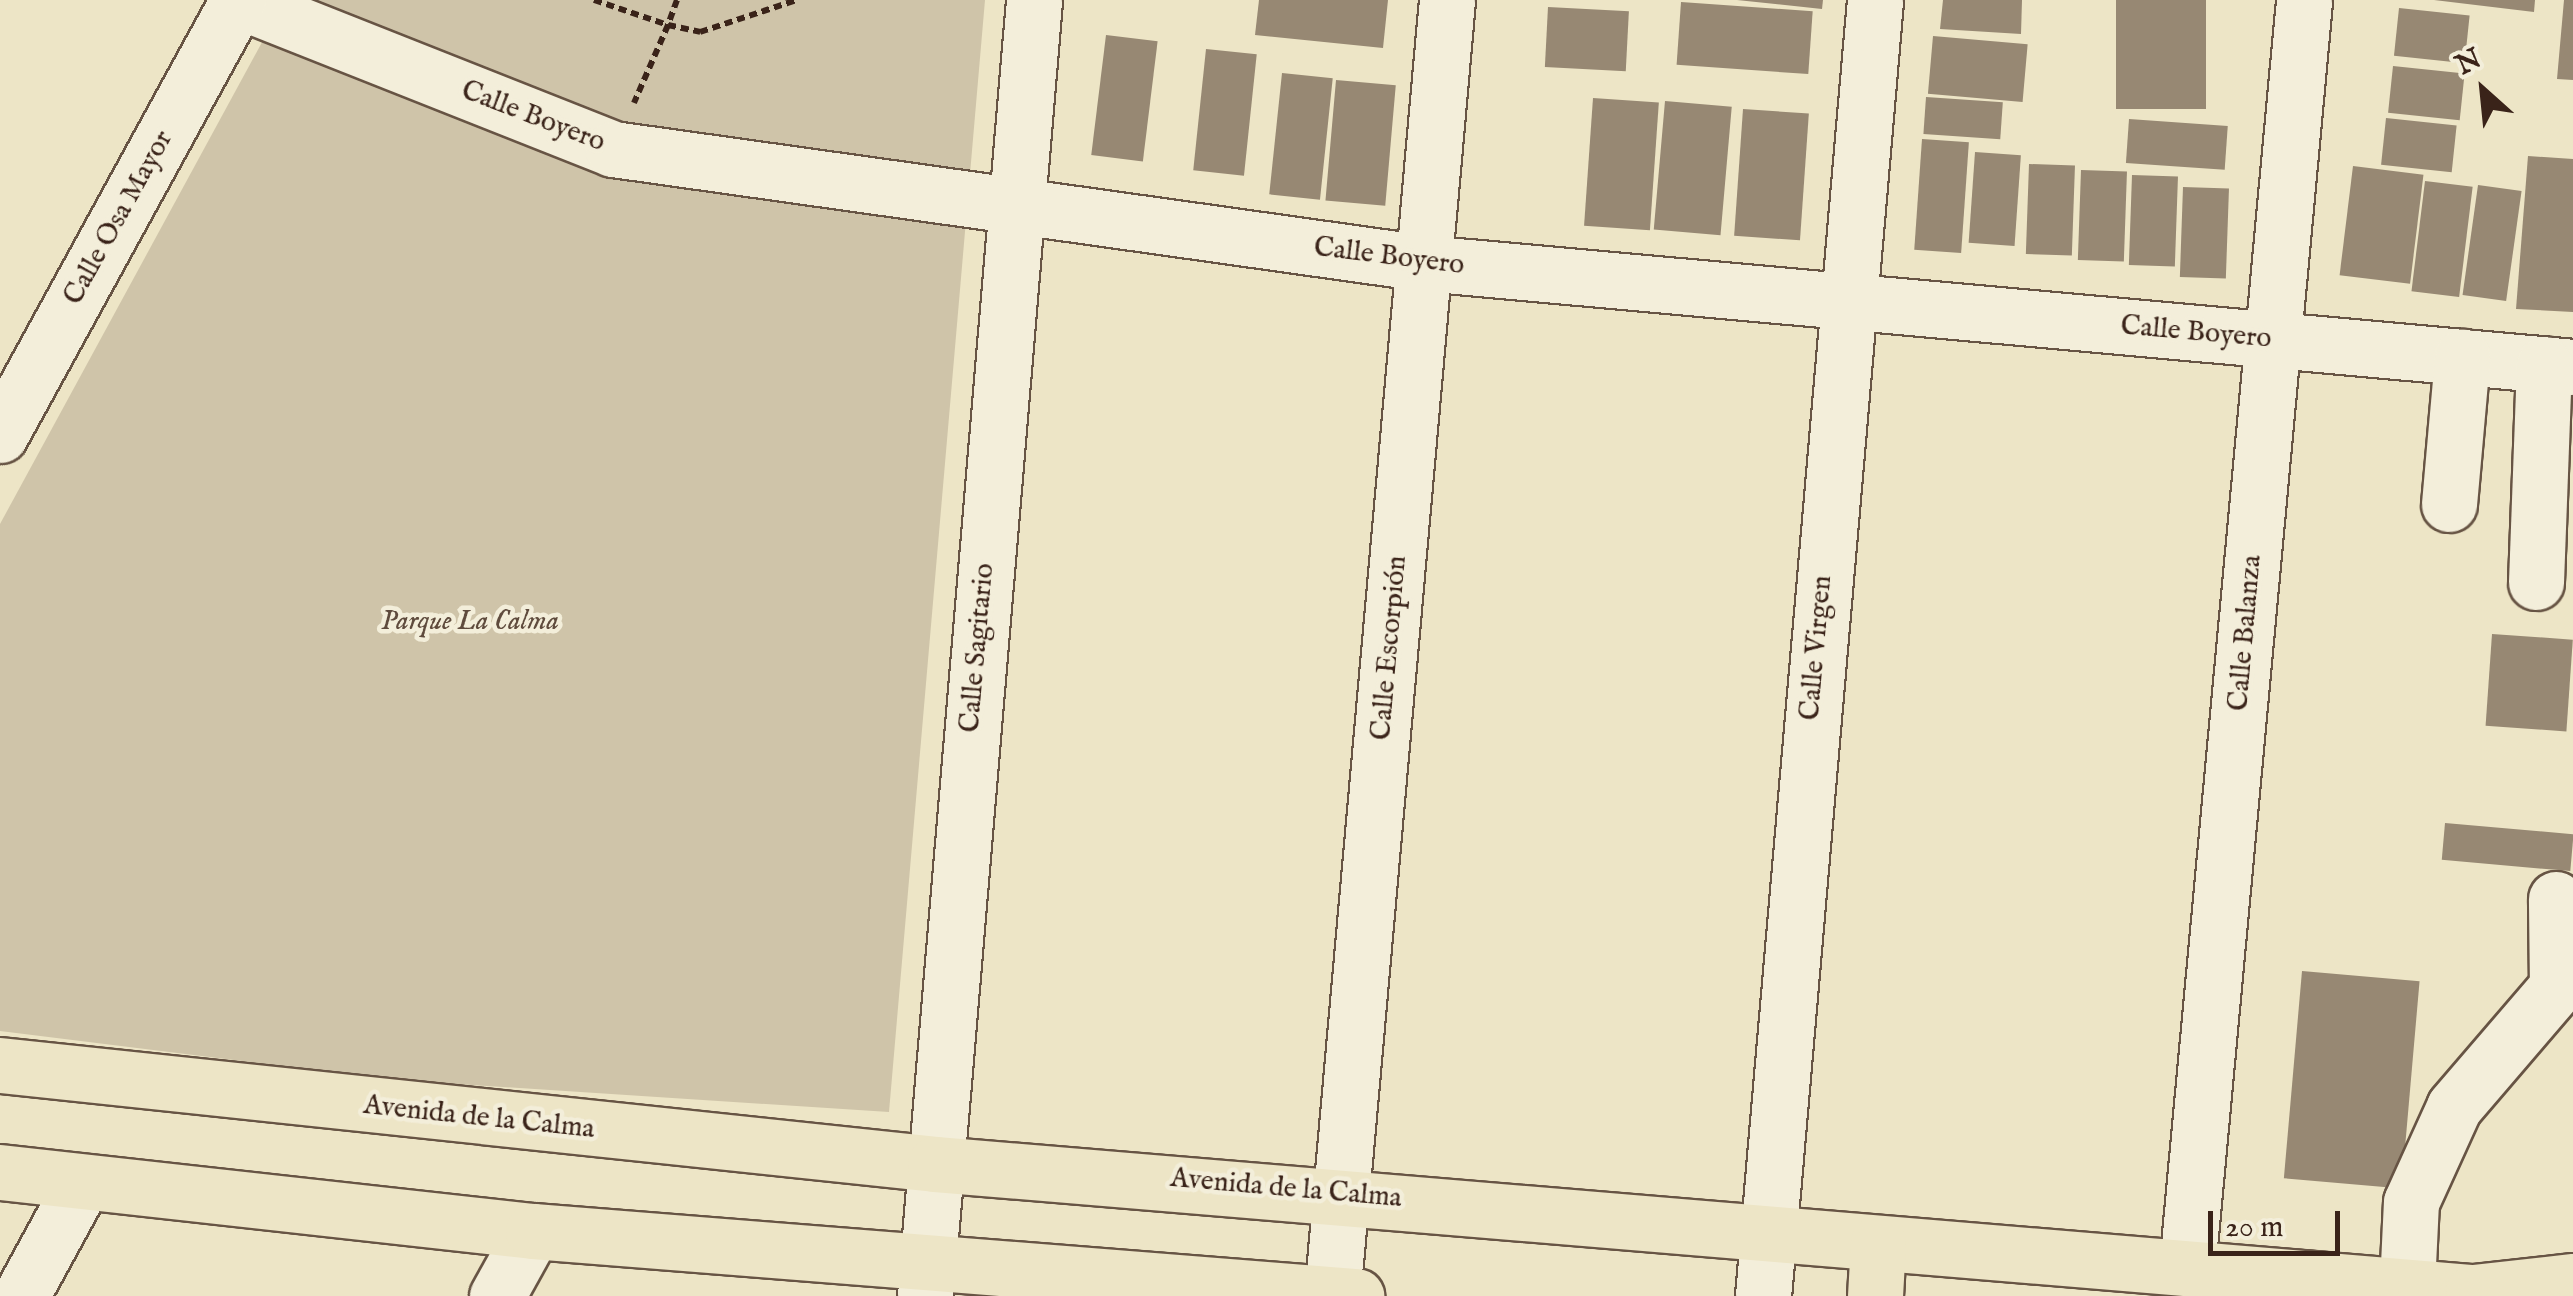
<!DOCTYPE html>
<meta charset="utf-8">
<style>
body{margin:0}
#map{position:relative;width:2573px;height:1296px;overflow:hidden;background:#ede5c6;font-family:"IM FELL English",serif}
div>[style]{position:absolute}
.green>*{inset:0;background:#cfc4a9}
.building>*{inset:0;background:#978873;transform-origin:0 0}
.path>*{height:6px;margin-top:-3px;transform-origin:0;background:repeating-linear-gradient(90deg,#3a2319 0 8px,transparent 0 13px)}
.roads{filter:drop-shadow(2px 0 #675444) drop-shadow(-2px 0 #675444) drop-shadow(0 2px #675444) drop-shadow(0 -2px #675444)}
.minor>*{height:55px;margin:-27.5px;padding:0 27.5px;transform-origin:27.5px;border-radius:27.5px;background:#f3eeda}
.major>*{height:55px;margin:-27.5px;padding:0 27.5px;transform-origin:27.5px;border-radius:27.5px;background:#ede5c6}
span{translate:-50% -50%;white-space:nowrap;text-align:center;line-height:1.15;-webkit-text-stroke:9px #f3eeda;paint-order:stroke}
.street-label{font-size:28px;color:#3a2319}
.park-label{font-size:28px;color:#5f4b3d;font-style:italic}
.north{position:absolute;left:2433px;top:40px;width:100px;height:100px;-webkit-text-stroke:8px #f3eeda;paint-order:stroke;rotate:333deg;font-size:28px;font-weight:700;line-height:40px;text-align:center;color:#3a2319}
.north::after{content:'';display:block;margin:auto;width:35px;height:45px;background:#3a2319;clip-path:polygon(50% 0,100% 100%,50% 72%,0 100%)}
.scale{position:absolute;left:2208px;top:1211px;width:132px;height:45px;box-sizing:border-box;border:5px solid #3a2319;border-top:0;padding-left:12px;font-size:30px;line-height:35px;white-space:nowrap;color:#3a2319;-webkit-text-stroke:8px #f3eeda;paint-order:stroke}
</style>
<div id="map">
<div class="green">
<i style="clip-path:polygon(285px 0,985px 0,889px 1112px,395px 1080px,0 1031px,0 524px)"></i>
</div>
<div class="building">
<i style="clip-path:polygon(1259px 0,1388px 0,1383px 48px,1255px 35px)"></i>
<i style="clip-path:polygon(1737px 0,1823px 0,1822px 9px)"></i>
<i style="clip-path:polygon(1943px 0,2022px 0,2021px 34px,1940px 29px)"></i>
<i style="left:2116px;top:0;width:90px;height:109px"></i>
<i style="clip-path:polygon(2434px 0,2535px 0,2534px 12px)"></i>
<i style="clip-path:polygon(2564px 0,2573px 0,2573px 80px,2557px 79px)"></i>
<i style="left:1681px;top:2px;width:132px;height:63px;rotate:4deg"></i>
<i style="left:1548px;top:7px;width:81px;height:60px;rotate:3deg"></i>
<i style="left:2399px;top:8px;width:71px;height:48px;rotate:6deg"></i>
<i style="left:1106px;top:35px;width:52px;height:121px;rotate:7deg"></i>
<i style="left:1933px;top:36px;width:95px;height:58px;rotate:5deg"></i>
<i style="left:1206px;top:49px;width:51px;height:122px;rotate:6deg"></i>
<i style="left:2393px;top:66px;width:72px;height:47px;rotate:6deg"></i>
<i style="left:1282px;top:73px;width:51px;height:122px;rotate:6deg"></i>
<i style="left:1336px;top:80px;width:60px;height:121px;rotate:5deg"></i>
<i style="left:1926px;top:97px;width:77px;height:37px;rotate:4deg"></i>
<i style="left:1593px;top:98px;width:66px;height:128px;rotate:4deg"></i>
<i style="left:1665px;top:101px;width:67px;height:129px;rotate:5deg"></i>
<i style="left:1743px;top:109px;width:66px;height:127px;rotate:4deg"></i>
<i style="left:2386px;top:118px;width:71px;height:47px;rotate:6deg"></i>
<i style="left:2129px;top:119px;width:99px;height:44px;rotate:4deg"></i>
<i style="left:1922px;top:139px;width:47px;height:111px;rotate:4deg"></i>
<i style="left:1975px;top:152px;width:46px;height:91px;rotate:4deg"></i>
<i style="clip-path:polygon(2528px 156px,2573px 159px,2573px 312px,2516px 309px)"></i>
<i style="left:2029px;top:164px;width:46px;height:90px;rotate:2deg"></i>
<i style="left:2353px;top:166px;width:71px;height:110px;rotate:7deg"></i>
<i style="left:2081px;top:170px;width:46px;height:90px;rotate:2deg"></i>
<i style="left:2132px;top:175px;width:46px;height:90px;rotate:2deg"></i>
<i style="left:2425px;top:181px;width:48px;height:111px;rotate:7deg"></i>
<i style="left:2478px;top:185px;width:44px;height:111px;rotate:8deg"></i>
<i style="left:2183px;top:187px;width:46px;height:90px;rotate:2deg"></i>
<i style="left:2492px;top:634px;width:81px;height:92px;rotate:4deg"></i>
<i style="left:2445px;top:823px;width:129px;height:37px;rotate:5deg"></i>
<i style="left:2302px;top:971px;width:118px;height:208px;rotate:5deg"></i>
</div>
<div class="path">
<i style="left:594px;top:0;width:78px;rotate:18.7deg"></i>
<i style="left:668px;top:25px;width:85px;rotate:113.6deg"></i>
<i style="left:677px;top:0;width:27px;rotate:110deg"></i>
<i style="left:668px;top:25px;width:33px;rotate:12deg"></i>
<i style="left:700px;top:32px;width:102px;rotate:-18.3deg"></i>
</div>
<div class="roads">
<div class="minor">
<i style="left:237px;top:0;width:404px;rotate:21.6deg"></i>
<i style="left:613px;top:149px;width:819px;rotate:8deg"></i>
<i style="left:1424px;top:263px;width:1154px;rotate:5.17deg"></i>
<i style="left:0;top:435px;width:496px;rotate:-61.3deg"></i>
<i style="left:2449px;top:504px;width:148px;rotate:-84.9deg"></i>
<i style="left:2536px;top:582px;width:218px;rotate:-87.9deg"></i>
<i style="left:2187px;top:1267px;width:1272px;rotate:-84.72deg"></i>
<i style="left:2407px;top:1286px;width:84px;rotate:-87.3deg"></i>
<i style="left:2411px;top:1202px;width:104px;rotate:-65.6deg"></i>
<i style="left:2454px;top:1107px;width:158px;rotate:-49.4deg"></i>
<i style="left:2557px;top:987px;width:88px;rotate:-90.7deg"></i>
<i style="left:21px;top:1296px;width:125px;rotate:-61.4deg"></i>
<i style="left:497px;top:1296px;width:74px;rotate:-61deg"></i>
<i style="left:925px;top:1296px;width:1301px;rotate:-85.19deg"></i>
<i style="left:1332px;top:1296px;width:1301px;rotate:-84.93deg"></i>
<i style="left:1763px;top:1296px;width:1301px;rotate:-85.06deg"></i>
</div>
<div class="major">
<i style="left:0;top:1065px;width:940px;rotate:6.04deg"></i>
<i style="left:935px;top:1164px;width:1543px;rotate:4.76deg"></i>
<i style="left:2473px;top:1292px;width:101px;rotate:-6.3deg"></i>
<i style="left:0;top:1172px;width:536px;rotate:6.32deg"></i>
<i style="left:533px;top:1231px;width:826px;rotate:4.52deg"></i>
<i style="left:1875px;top:1296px;width:53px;rotate:-86.8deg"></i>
</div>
</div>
<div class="street-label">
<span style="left:533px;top:117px;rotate:21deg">Calle Boyero</span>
<span style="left:119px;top:218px;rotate:-61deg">Calle Osa Mayor</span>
<span style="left:1389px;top:257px;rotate:7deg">Calle Boyero</span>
<span style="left:2196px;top:333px;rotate:5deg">Calle Boyero</span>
<span style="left:2246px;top:633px;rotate:-85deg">Calle Balanza</span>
<span style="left:978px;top:648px;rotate:-85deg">Calle Sagitario</span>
<span style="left:1390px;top:648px;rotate:-85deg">Calle Escorpión</span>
<span style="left:1817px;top:648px;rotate:-85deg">Calle Virgen</span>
<span style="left:479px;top:1118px;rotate:6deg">Avenida de la Calma</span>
<span style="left:1286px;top:1189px;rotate:5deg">Avenida de la Calma</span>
</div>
<div class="park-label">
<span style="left:470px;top:622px">Parque La Calma</span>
</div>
<div class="north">N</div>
<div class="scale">20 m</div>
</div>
